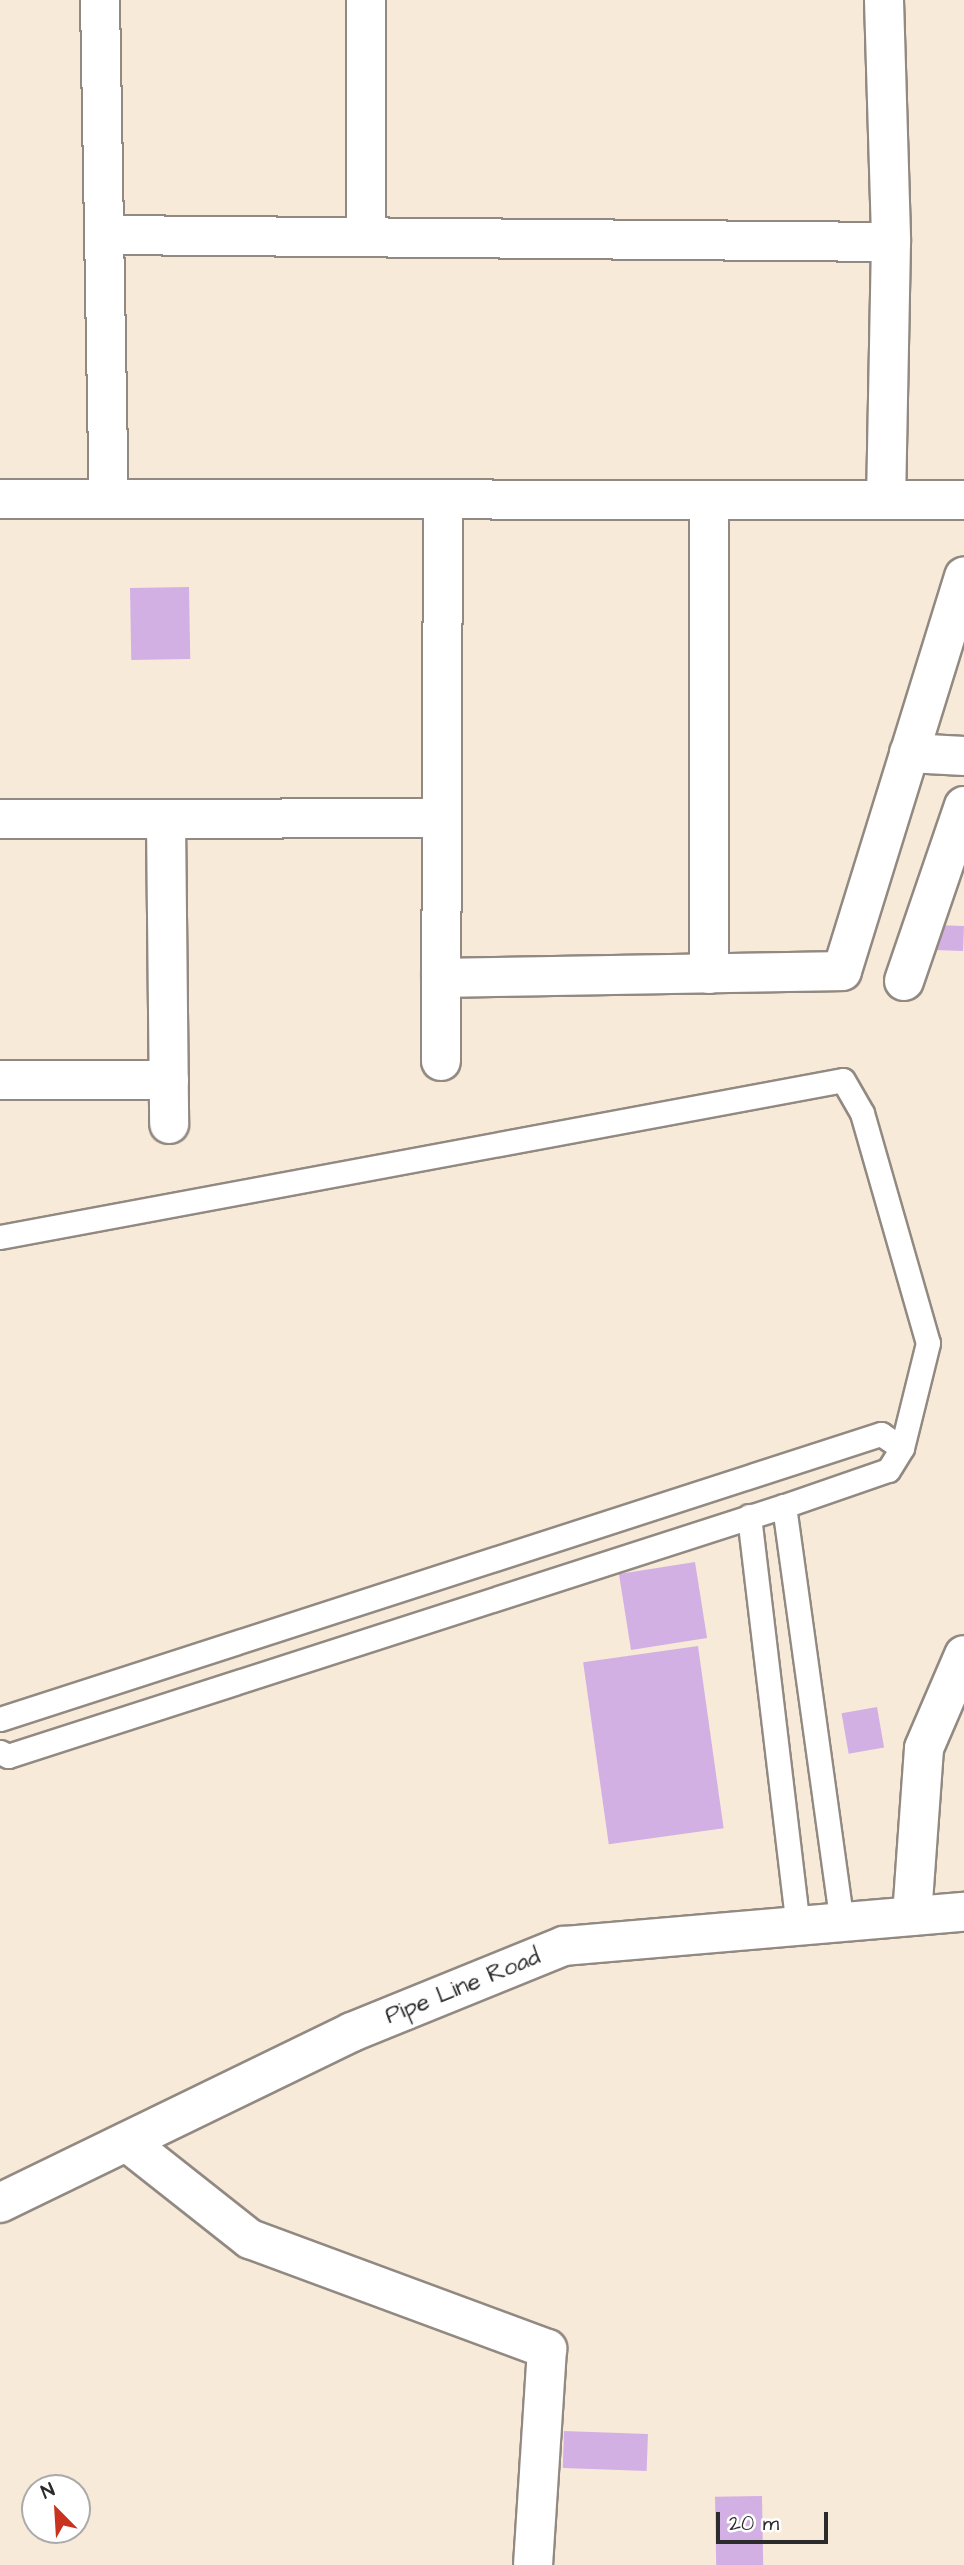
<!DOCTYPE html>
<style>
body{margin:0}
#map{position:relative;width:964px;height:2565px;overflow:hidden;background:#f8ead8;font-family:"Architects Daughter",sans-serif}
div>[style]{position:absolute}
.building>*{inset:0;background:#d3b0e4;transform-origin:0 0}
.roads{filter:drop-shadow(2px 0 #928a82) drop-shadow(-2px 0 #928a82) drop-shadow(0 2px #928a82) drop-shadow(0 -2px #928a82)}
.service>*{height:23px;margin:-11.5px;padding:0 11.5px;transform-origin:11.5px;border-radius:11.5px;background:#fff}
.minor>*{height:38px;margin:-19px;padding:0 19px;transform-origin:19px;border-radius:19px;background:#fff}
.tertiary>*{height:38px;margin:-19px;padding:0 19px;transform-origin:19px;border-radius:19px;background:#fff}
span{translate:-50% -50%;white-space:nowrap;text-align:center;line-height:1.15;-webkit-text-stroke:6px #fff;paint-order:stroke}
.street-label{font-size:24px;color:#2b2b2b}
.north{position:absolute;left:21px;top:2474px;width:70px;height:70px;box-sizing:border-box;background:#fff;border:2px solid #aaa;border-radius:50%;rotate:336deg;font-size:19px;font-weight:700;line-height:28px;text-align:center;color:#2b2b2b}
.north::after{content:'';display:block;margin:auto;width:24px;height:32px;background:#c8321e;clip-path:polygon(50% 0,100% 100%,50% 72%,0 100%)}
.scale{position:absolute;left:716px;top:2512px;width:112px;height:32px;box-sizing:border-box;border:4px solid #2b2b2b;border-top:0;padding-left:9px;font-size:21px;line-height:24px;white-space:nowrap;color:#2b2b2b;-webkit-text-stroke:5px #fff;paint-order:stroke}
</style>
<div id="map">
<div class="building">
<i style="left:189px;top:587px;width:72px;height:59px;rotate:89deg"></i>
<i style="left:936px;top:925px;width:28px;height:25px;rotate:2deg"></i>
<i style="left:695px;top:1562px;width:77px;height:77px;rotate:81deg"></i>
<i style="left:698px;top:1646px;width:184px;height:116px;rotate:82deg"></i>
<i style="left:877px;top:1707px;width:41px;height:36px;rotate:80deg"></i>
<i style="left:564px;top:2431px;width:84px;height:37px;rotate:2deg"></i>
<i style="left:762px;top:2496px;width:69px;height:47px;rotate:89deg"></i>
</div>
<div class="roads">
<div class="service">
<i style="left:0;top:1237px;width:857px;rotate:-10.55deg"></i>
<i style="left:843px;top:1080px;width:38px;rotate:60deg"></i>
<i style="left:862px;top:1113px;width:239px;rotate:74deg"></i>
<i style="left:928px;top:1343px;width:108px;rotate:103.9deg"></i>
<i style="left:749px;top:1516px;width:413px;rotate:83.2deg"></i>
<i style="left:0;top:1719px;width:926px;rotate:-17.93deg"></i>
<i style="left:881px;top:1434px;width:25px;rotate:34deg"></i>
<i style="left:902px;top:1448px;width:26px;rotate:122deg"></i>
<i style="left:888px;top:1470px;width:110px;rotate:160.9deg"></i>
<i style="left:784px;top:1506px;width:421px;rotate:82.1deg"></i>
<i style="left:0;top:1752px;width:9px;rotate:27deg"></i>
<i style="left:8px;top:1756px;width:815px;rotate:-17.86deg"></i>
</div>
<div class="minor">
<i style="left:100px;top:0;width:499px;rotate:89deg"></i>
<i style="left:884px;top:0;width:242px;rotate:88.3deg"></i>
<i style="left:891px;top:242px;width:258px;rotate:91.1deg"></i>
<i style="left:107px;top:235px;width:784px;rotate:0.51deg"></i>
<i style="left:366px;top:237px;width:237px;rotate:-90deg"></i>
<i style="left:0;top:499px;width:964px;rotate:0.06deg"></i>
<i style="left:909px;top:753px;width:55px;rotate:3.1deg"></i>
<i style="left:0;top:819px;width:441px;rotate:-0.1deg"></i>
<i style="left:166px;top:820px;width:304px;rotate:89.4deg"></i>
<i style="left:709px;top:974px;width:474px;rotate:-90deg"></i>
<i style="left:441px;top:978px;width:401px;rotate:-1deg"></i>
<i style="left:842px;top:971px;width:413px;rotate:-72.8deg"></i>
<i style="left:904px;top:981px;width:185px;rotate:-71.1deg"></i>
<i style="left:441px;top:1061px;width:562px;rotate:-89.8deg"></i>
<i style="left:0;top:1080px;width:169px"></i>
<i style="left:912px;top:1916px;width:168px;rotate:-85.9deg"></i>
<i style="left:924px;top:1748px;width:101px;rotate:-66.7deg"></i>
<i style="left:127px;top:2142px;width:157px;rotate:38.3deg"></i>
<i style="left:250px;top:2239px;width:317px;rotate:20.3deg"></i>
<i style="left:547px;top:2349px;width:216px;rotate:93.7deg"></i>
</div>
<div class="tertiary">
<i style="left:0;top:2203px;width:391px;rotate:-25.9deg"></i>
<i style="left:352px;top:2032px;width:229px;rotate:-22.1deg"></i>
<i style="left:564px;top:1946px;width:401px;rotate:-4.9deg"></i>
</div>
</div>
<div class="street-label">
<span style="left:463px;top:1987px;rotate:-22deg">Pipe Line Road</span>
</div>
<div class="north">N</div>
<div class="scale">20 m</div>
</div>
